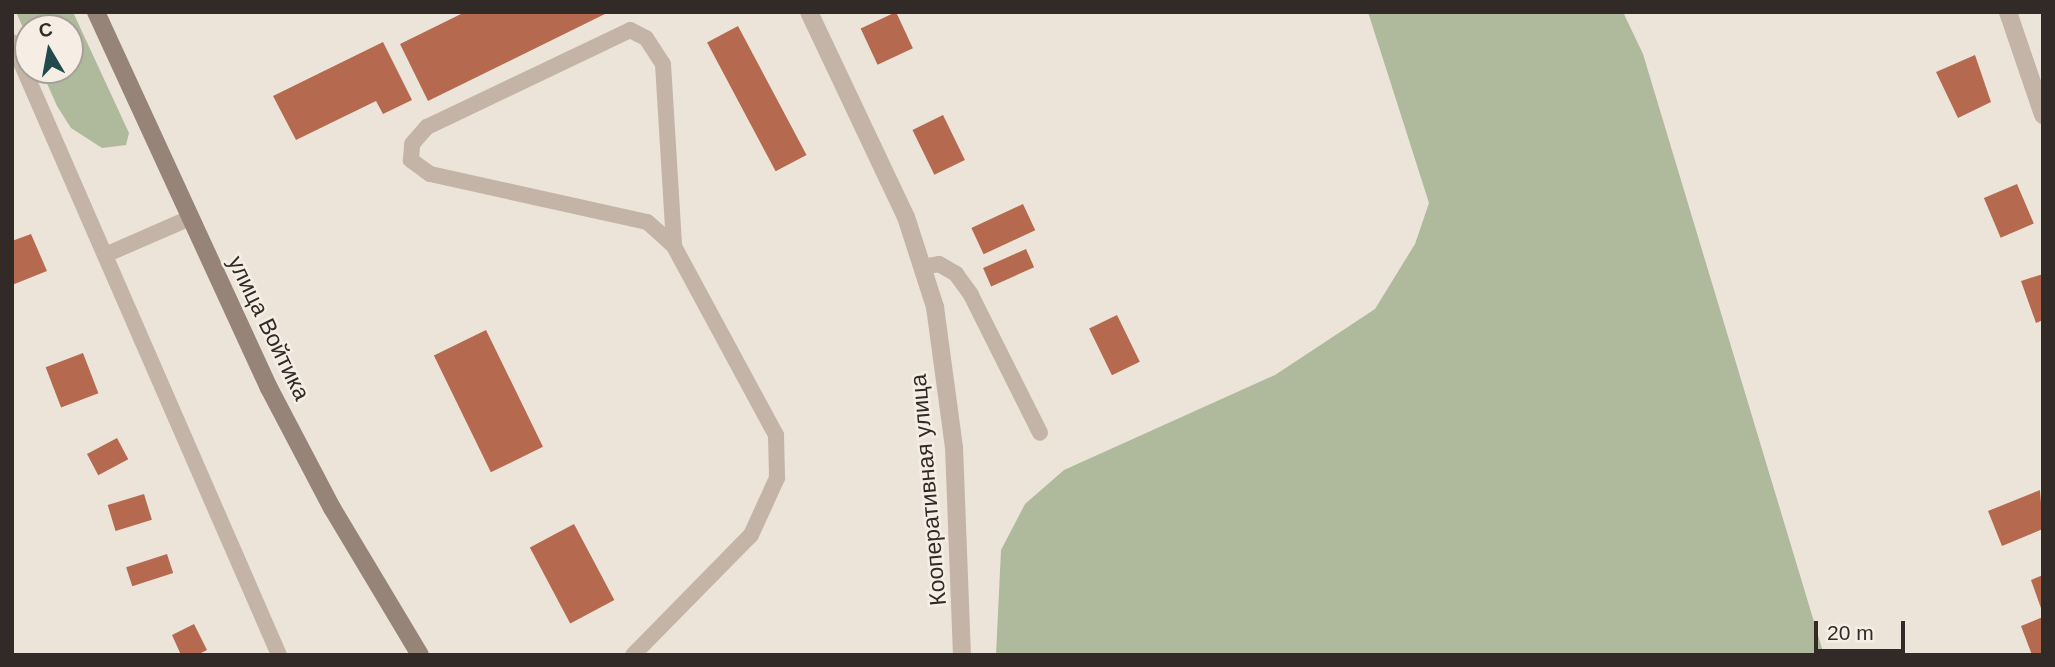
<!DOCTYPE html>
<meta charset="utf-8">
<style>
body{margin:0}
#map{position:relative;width:2055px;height:667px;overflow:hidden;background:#ede4d9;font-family:Arial,sans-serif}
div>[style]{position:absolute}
.green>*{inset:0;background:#afba9c}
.building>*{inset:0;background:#b56a50;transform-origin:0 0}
.lane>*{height:16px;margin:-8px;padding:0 8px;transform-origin:8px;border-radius:8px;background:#c3b4a7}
.street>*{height:18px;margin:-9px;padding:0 9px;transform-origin:9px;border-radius:9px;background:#c3b4a7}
.secondary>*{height:18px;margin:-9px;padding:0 9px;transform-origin:9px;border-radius:9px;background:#968479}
span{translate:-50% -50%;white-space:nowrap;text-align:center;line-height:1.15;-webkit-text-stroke:5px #f6eee5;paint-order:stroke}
.street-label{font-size:23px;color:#312a27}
.frame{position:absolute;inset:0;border:14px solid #312a27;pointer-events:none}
.north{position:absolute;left:14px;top:14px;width:70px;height:70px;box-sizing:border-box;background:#f6eee5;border:2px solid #a7a099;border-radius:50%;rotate:350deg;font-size:19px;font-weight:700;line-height:28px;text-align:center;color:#312a27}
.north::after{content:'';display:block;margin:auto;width:24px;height:32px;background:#22494c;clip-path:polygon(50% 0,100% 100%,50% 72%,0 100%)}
.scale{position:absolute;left:1814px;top:621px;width:91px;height:32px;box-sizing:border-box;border:4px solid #312a27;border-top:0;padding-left:9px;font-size:21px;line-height:24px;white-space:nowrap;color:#312a27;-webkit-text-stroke:5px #f6eee5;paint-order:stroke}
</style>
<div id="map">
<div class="green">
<i style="clip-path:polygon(16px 12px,73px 12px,129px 133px,126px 145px,102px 148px,71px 128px,57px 106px,41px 70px,70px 70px,70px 28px,28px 28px,28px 39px)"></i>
<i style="clip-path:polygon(1368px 12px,1623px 12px,1643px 54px,1824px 655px,996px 655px,1001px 550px,1025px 504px,1064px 470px,1275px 375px,1375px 309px,1415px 244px,1429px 203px)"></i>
</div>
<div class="building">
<i style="clip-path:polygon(465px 12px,609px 12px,428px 101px,400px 44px)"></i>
<i style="left:896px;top:12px;width:40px;height:39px;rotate:65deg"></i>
<i style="left:738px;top:26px;width:146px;height:35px;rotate:62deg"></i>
<i style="clip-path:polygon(383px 42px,412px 100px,383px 114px,376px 101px,296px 140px,273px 96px)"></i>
<i style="clip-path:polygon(1975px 55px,1991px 102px,1958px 118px,1936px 72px)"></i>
<i style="left:943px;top:115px;width:50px;height:34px;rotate:64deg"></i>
<i style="left:2017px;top:184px;width:43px;height:36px;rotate:67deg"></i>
<i style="left:1023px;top:204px;width:29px;height:57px;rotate:65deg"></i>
<i style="clip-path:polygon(31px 234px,47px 271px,12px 285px,12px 241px)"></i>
<i style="left:1026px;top:249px;width:20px;height:47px;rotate:66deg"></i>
<i style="clip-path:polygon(2043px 274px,2043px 320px,2036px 323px,2021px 281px)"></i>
<i style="left:1117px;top:315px;width:52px;height:31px;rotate:64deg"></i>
<i style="left:486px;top:330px;width:130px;height:58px;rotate:64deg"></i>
<i style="left:83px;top:353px;width:43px;height:40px;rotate:69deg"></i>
<i style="left:117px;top:438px;width:24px;height:34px;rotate:62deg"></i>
<i style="clip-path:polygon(2040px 490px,2043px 529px,2002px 546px,1988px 511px)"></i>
<i style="left:144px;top:494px;width:27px;height:38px;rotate:73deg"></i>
<i style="left:574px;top:524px;width:86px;height:50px;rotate:62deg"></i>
<i style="left:167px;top:554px;width:20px;height:43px;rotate:72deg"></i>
<i style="clip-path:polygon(2043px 575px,2043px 611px,2042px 611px,2031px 580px)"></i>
<i style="clip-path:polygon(2043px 617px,2043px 655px,2032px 655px,2021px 626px)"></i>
<i style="clip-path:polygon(194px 624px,207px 650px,197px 655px,181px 655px,172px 635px)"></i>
</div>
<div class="lane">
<i style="left:12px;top:42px;width:669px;rotate:66.46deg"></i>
<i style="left:105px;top:255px;width:93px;rotate:-23.5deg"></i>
<i style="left:922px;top:267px;width:17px;rotate:-10deg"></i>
<i style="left:939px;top:264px;width:20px;rotate:30deg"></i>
<i style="left:956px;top:274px;width:26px;rotate:54deg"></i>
<i style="left:971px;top:295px;width:154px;rotate:63.4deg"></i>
<i style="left:633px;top:655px;width:168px;rotate:-45.5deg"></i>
<i style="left:751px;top:535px;width:63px;rotate:-65.5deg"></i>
<i style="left:777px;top:478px;width:43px;rotate:-91.3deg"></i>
<i style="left:776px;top:435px;width:215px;rotate:-118.4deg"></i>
<i style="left:674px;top:246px;width:36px;rotate:-138deg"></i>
<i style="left:647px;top:222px;width:222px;rotate:-167.5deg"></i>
<i style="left:430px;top:174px;width:24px;rotate:-144deg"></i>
<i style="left:411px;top:160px;width:16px;rotate:-86deg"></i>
<i style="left:412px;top:144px;width:23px;rotate:-49deg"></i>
<i style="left:427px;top:127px;width:225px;rotate:-25.5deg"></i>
<i style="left:630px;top:30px;width:18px;rotate:27deg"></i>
<i style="left:646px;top:38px;width:31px;rotate:57deg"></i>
<i style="left:663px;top:64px;width:182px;rotate:86.5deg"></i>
</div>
<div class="street">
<i style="left:809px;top:12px;width:227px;rotate:64.7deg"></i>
<i style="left:906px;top:217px;width:95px;rotate:72.1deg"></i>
<i style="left:935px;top:307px;width:141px;rotate:82.3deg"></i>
<i style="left:954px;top:447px;width:208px;rotate:87.8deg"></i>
<i style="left:2008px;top:12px;width:109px;rotate:71.2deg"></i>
</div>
<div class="secondary">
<i style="left:96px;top:12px;width:414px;rotate:65.3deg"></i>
<i style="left:269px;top:388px;width:136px;rotate:62.3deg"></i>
<i style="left:332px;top:508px;width:171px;rotate:59.1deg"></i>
</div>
<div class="street-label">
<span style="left:269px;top:328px;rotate:64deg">улица Войтика</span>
<span style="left:928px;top:490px;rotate:-95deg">Кооперативная улица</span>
</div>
<div class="frame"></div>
<div class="north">С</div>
<div class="scale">20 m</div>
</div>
